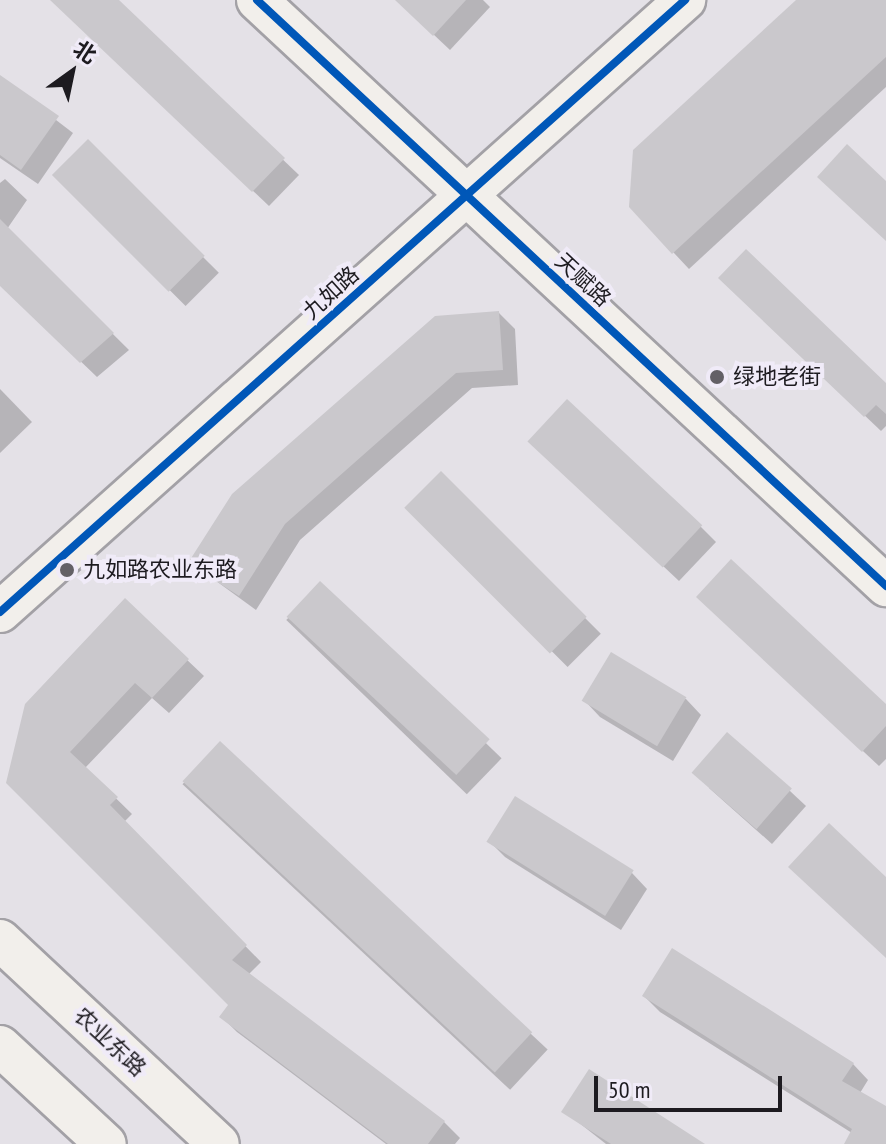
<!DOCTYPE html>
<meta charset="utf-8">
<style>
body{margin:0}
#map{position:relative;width:886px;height:1144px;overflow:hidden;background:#e4e1e7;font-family:"PT Sans Narrow","Noto Sans SC",sans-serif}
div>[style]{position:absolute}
.shadow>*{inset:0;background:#0003;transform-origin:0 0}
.building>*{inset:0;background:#cac8cc;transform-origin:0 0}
.roads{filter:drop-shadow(2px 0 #a3a1a6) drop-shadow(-2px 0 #a3a1a6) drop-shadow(0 2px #a3a1a6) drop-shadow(0 -2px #a3a1a6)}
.secondary>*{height:40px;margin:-20px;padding:0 20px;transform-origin:20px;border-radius:20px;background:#f2efeb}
.cycleway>*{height:8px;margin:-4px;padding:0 4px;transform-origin:4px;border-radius:4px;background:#0057b8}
.dots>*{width:22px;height:22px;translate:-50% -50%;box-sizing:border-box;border:4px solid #f0ebf8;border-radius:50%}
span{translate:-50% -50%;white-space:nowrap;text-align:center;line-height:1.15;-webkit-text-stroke:8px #f0ebf8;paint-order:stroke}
.street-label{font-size:22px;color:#1d1b20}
.poi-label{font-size:22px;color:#1d1b20}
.left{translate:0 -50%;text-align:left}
.north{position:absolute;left:32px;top:32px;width:80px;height:80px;-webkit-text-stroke:6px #f0ebf8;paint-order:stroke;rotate:33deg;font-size:22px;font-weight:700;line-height:32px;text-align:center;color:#1d1b20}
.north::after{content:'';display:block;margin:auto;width:28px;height:36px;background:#1d1b20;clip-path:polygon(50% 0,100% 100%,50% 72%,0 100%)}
.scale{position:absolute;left:594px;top:1076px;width:188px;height:36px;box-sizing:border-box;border:4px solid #1d1b20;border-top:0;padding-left:10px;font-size:24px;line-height:28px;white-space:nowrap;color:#1d1b20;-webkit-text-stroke:6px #f0ebf8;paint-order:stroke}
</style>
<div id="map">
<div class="shadow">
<i style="clip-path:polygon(52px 0,116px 0,299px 175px,269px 206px)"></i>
<i style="clip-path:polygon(397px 0,483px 0,490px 7px,450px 50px)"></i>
<i style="clip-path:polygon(798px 0,886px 0,886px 87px,689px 269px,631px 207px)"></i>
<i style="clip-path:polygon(0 77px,73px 133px,38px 184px,0 158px)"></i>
<i style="left:88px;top:142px;width:185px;height:47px;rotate:45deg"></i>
<i style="clip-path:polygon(5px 179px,27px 200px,7px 229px,129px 350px,97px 377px,0 284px,0 183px)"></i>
<i style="clip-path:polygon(737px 294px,886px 385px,886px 426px,881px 431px)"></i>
<i style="clip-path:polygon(499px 313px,515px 329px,518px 385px,472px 388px,300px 540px,256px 610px,190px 562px)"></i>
<i style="clip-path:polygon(0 389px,32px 422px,0 453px)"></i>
<i style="clip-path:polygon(546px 456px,700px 526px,716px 542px,679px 581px)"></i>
<i style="left:441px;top:474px;width:226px;height:47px;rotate:45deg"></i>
<i style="left:321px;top:584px;width:251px;height:50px;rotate:44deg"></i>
<i style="clip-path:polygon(125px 601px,204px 676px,169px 713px,152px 698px,85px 768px,132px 814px,124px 822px,261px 962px,248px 975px,444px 1122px,460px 1138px,455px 1144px,386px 1144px,237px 1032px,222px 1017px,230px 1005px,8px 782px)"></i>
<i style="clip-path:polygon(714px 612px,886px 707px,886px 759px,879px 766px)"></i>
<i style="clip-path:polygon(686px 699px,701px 715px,673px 761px,600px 717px,585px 701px)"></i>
<i style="left:220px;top:744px;width:448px;height:55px;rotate:43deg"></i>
<i style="clip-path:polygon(709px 788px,790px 791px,806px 806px,772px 844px)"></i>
<i style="clip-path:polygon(489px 841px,632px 873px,647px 889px,621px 930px,505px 857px)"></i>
<i style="clip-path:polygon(644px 996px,853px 1064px,868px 1080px,860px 1093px,886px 1108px,886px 1144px,846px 1144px,852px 1133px,660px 1012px)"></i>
<i style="clip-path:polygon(564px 1111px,701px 1144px,606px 1144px)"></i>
</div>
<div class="building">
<i style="clip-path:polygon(50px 0,119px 0,285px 158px,252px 192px)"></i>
<i style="clip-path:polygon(395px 0,466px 0,433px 36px)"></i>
<i style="clip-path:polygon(796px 0,886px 0,886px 57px,672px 254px,629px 207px,633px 150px)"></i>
<i style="clip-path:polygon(0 75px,59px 116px,21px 170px,0 155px)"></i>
<i style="left:88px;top:139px;width:165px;height:51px;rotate:45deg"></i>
<i style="clip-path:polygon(847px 144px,886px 181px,886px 241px,817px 177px)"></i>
<i style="clip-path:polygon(0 219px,114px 333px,80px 363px,0 286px)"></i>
<i style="clip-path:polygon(746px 249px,886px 383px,886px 414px,876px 405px,864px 417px,718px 278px)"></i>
<i style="clip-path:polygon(499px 311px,503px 370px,456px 373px,285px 524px,239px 596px,188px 563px,232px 494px,435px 316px)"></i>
<i style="left:567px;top:399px;width:185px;height:58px;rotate:43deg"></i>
<i style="left:441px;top:471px;width:206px;height:52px;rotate:45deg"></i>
<i style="clip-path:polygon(731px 559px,886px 704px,886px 726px,862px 752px,696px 597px)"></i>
<i style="left:320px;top:581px;width:232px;height:49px;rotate:43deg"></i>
<i style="clip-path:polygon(125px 598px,189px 659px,152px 698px,135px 683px,70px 752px,118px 797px,110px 805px,247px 945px,232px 960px,445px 1121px,428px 1144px,388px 1144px,219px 1017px,228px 1005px,6px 783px,25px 704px)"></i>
<i style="left:611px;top:652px;width:88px;height:57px;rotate:31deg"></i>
<i style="left:727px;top:732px;width:86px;height:54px;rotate:41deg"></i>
<i style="left:220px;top:741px;width:427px;height:55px;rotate:43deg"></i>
<i style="left:515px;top:796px;width:140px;height:54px;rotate:32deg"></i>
<i style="clip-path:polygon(829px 823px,886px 877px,886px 958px,788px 867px)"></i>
<i style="clip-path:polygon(672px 948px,854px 1063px,842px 1081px,886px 1106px,886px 1144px,844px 1144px,852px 1129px,642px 996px)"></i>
<i style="clip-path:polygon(589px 1069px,705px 1144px,611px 1144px,561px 1112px)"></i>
</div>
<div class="roads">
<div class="secondary">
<i style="left:257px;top:0;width:860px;rotate:42.97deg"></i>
<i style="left:0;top:612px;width:919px;rotate:-41.78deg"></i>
<i style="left:0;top:940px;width:299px;rotate:43deg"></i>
<i style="left:0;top:1046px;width:144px;rotate:42.8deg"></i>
</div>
</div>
<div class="cycleway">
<i style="left:257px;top:0;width:860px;rotate:42.97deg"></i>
<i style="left:0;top:612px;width:919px;rotate:-41.78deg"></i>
</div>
<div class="dots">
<i style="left:717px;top:377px;background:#636066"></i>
<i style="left:67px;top:570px;background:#636066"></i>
</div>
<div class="street-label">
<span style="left:583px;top:280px;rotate:43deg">天赋路</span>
<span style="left:331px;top:293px;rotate:-42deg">九如路</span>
<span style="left:110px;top:1042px;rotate:43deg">农业东路</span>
</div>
<div class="poi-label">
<span class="left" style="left:733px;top:377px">绿地老街</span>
<span class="left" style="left:83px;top:570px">九如路农业东路</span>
</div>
<div class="north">北</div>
<div class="scale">50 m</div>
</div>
